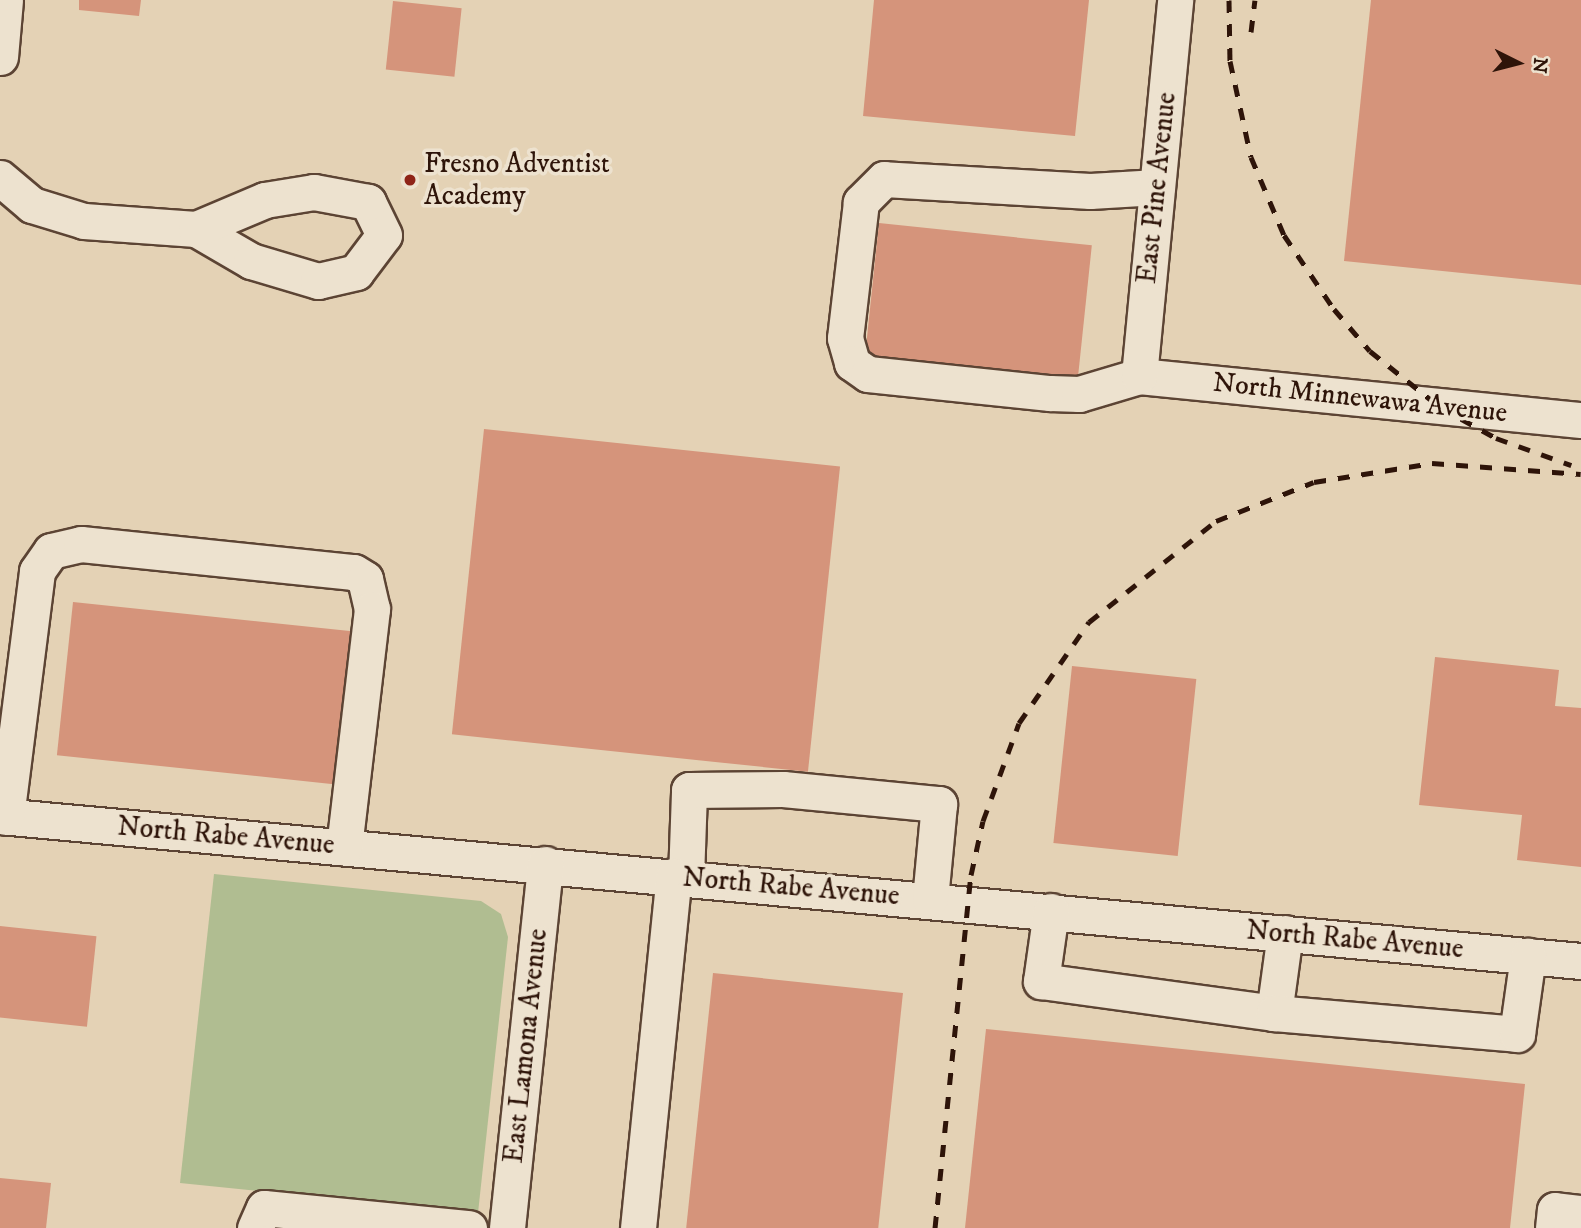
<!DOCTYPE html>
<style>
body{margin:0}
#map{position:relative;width:1581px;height:1228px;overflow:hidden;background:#e4d2b5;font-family:"IM FELL DW Pica",serif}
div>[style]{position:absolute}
.green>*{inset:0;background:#b0bd91}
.building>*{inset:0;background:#d5947b;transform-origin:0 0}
.roads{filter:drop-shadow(2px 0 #5c4434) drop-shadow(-2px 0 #5c4434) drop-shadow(0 2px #5c4434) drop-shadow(0 -2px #5c4434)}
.minor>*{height:35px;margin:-17.5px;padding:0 17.5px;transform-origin:17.5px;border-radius:17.5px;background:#ede2cf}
.rail>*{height:5px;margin-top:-2.5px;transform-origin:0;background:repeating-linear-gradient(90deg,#2e1409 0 12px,transparent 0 24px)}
.dots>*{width:19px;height:19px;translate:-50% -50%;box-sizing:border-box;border:4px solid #ede2cf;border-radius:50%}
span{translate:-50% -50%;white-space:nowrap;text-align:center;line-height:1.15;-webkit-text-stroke:7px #ede2cf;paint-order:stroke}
.poi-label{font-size:28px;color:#2e1409}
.left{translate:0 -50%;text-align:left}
.street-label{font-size:28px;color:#2e1409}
.north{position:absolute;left:1483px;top:28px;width:70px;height:70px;-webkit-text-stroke:5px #ede2cf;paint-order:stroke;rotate:96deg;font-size:19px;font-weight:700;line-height:28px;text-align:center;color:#2e1409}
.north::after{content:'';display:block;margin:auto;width:24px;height:32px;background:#2e1409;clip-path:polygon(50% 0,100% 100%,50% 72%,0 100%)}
</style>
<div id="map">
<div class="green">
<i style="clip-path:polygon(214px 874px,481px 901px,501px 914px,508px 937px,478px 1213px,180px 1183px)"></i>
</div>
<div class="building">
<i style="clip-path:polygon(79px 0,141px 0,139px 16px,79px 10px)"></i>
<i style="clip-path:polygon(874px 0,1089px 0,1075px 136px,863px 116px)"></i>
<i style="clip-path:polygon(1371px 0,1581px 0,1581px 285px,1344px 261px)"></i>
<i style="left:393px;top:1px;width:69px;height:69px;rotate:6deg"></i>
<i style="left:879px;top:223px;width:214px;height:139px;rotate:6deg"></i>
<i style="left:484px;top:429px;width:358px;height:307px;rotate:6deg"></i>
<i style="left:73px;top:602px;width:283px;height:154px;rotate:6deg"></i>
<i style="clip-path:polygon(1435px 657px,1559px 670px,1555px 706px,1581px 708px,1581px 867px,1517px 860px,1522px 815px,1419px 805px)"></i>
<i style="left:1072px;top:666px;width:125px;height:178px;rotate:6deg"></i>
<i style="left:0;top:926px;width:97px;height:91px;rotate:6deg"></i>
<i style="left:713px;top:973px;width:191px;height:257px;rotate:6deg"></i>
<i style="clip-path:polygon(986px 1029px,1525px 1084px,1510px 1228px,965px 1228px)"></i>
<i style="clip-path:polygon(0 1178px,51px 1183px,46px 1228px,0 1228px)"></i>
</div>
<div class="roads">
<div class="minor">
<i style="left:0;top:57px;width:57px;rotate:-85deg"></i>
<i style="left:0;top:178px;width:42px;rotate:40.2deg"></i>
<i style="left:32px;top:205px;width:54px;rotate:17.1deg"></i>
<i style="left:84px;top:221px;width:112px;rotate:4.1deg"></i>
<i style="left:196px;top:229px;width:64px;rotate:30.2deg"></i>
<i style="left:251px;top:261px;width:70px;rotate:16.6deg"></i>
<i style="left:318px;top:281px;width:39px;rotate:-13deg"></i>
<i style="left:356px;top:272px;width:46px;rotate:-52.9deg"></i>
<i style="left:384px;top:235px;width:37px;rotate:-116deg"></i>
<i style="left:368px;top:202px;width:55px;rotate:-169.5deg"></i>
<i style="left:314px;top:192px;width:50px;rotate:170.7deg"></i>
<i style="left:265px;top:200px;width:75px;rotate:157.2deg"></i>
<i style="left:1157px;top:187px;width:67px;rotate:176.6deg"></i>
<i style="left:1090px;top:191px;width:206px;rotate:-176.7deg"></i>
<i style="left:884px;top:179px;width:33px;rotate:135deg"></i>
<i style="left:861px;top:202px;width:137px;rotate:96.7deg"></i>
<i style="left:845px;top:338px;width:26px;rotate:74deg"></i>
<i style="left:852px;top:363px;width:19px;rotate:35deg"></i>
<i style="left:868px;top:374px;width:183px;rotate:6deg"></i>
<i style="left:1050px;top:393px;width:29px;rotate:2deg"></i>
<i style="left:1079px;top:394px;width:63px;rotate:-16.7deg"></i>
<i style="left:1139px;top:376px;width:444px;rotate:5.7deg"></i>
<i style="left:1139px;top:376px;width:378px;rotate:-84.5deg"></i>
<i style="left:0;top:816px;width:1588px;rotate:5.24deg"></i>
<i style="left:6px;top:817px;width:248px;rotate:-82.8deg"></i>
<i style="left:37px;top:571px;width:24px;rotate:-55deg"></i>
<i style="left:51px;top:551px;width:31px;rotate:-13deg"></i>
<i style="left:81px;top:544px;width:274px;rotate:5.9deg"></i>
<i style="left:354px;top:572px;width:13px;rotate:32deg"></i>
<i style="left:365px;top:579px;width:31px;rotate:77deg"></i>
<i style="left:372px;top:609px;width:240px;rotate:96.7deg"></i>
<i style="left:686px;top:878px;width:88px;rotate:-88deg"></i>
<i style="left:689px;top:790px;width:94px;rotate:-0.6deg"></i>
<i style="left:783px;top:789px;width:157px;rotate:5.5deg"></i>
<i style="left:939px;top:804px;width:95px;rotate:95.4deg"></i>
<i style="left:1051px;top:911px;width:71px;rotate:98.1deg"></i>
<i style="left:1041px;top:981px;width:235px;rotate:7.8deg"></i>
<i style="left:1285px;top:933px;width:81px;rotate:97.8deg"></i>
<i style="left:1274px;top:1013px;width:244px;rotate:4.9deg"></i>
<i style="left:1517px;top:1034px;width:79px;rotate:-82deg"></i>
<i style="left:255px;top:1228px;width:22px;rotate:-66deg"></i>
<i style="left:264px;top:1208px;width:206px;rotate:5.6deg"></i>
<i style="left:507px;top:1228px;width:366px;rotate:-84deg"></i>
<i style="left:638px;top:1228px;width:354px;rotate:-84.2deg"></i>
<i style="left:1553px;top:1228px;width:18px;rotate:-84deg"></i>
<i style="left:1555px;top:1210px;width:26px;rotate:7deg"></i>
</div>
</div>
<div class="rail">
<i style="left:1229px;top:0;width:61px;rotate:89.1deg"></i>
<i style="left:1230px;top:61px;width:98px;rotate:77.7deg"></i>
<i style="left:1251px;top:157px;width:85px;rotate:67.1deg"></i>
<i style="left:1284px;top:235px;width:89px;rotate:56deg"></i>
<i style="left:1334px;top:309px;width:55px;rotate:49.4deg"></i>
<i style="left:1370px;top:351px;width:90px;rotate:38.7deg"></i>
<i style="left:1440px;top:407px;width:64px;rotate:29deg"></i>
<i style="left:1496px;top:438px;width:80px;rotate:19.8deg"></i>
<i style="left:1251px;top:32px;width:32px;rotate:-83deg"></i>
<i style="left:935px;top:1228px;width:355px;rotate:-84.2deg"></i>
<i style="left:971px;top:875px;width:55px;rotate:-77.5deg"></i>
<i style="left:983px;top:821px;width:104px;rotate:-69.8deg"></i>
<i style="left:1019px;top:723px;width:123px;rotate:-55.3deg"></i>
<i style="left:1089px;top:622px;width:162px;rotate:-38.5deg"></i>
<i style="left:1216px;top:521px;width:105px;rotate:-21.7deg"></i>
<i style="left:1314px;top:482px;width:120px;rotate:-9.1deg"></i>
<i style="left:1432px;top:463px;width:149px;rotate:4.2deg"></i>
</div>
<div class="dots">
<i style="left:410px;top:180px;background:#8f2418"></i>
</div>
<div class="poi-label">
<span class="left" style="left:424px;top:180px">Fresno Adventist<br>Academy</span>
</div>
<div class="street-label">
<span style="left:1157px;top:188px;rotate:-84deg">East Pine Avenue</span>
<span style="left:1360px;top:398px;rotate:6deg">North Minnewawa Avenue</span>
<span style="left:226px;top:836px;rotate:5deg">North Rabe Avenue</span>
<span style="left:791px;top:887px;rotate:5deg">North Rabe Avenue</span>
<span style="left:1355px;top:940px;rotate:5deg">North Rabe Avenue</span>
<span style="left:526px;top:1046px;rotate:-84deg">East Lamona Avenue</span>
</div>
<div class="north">N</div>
</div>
